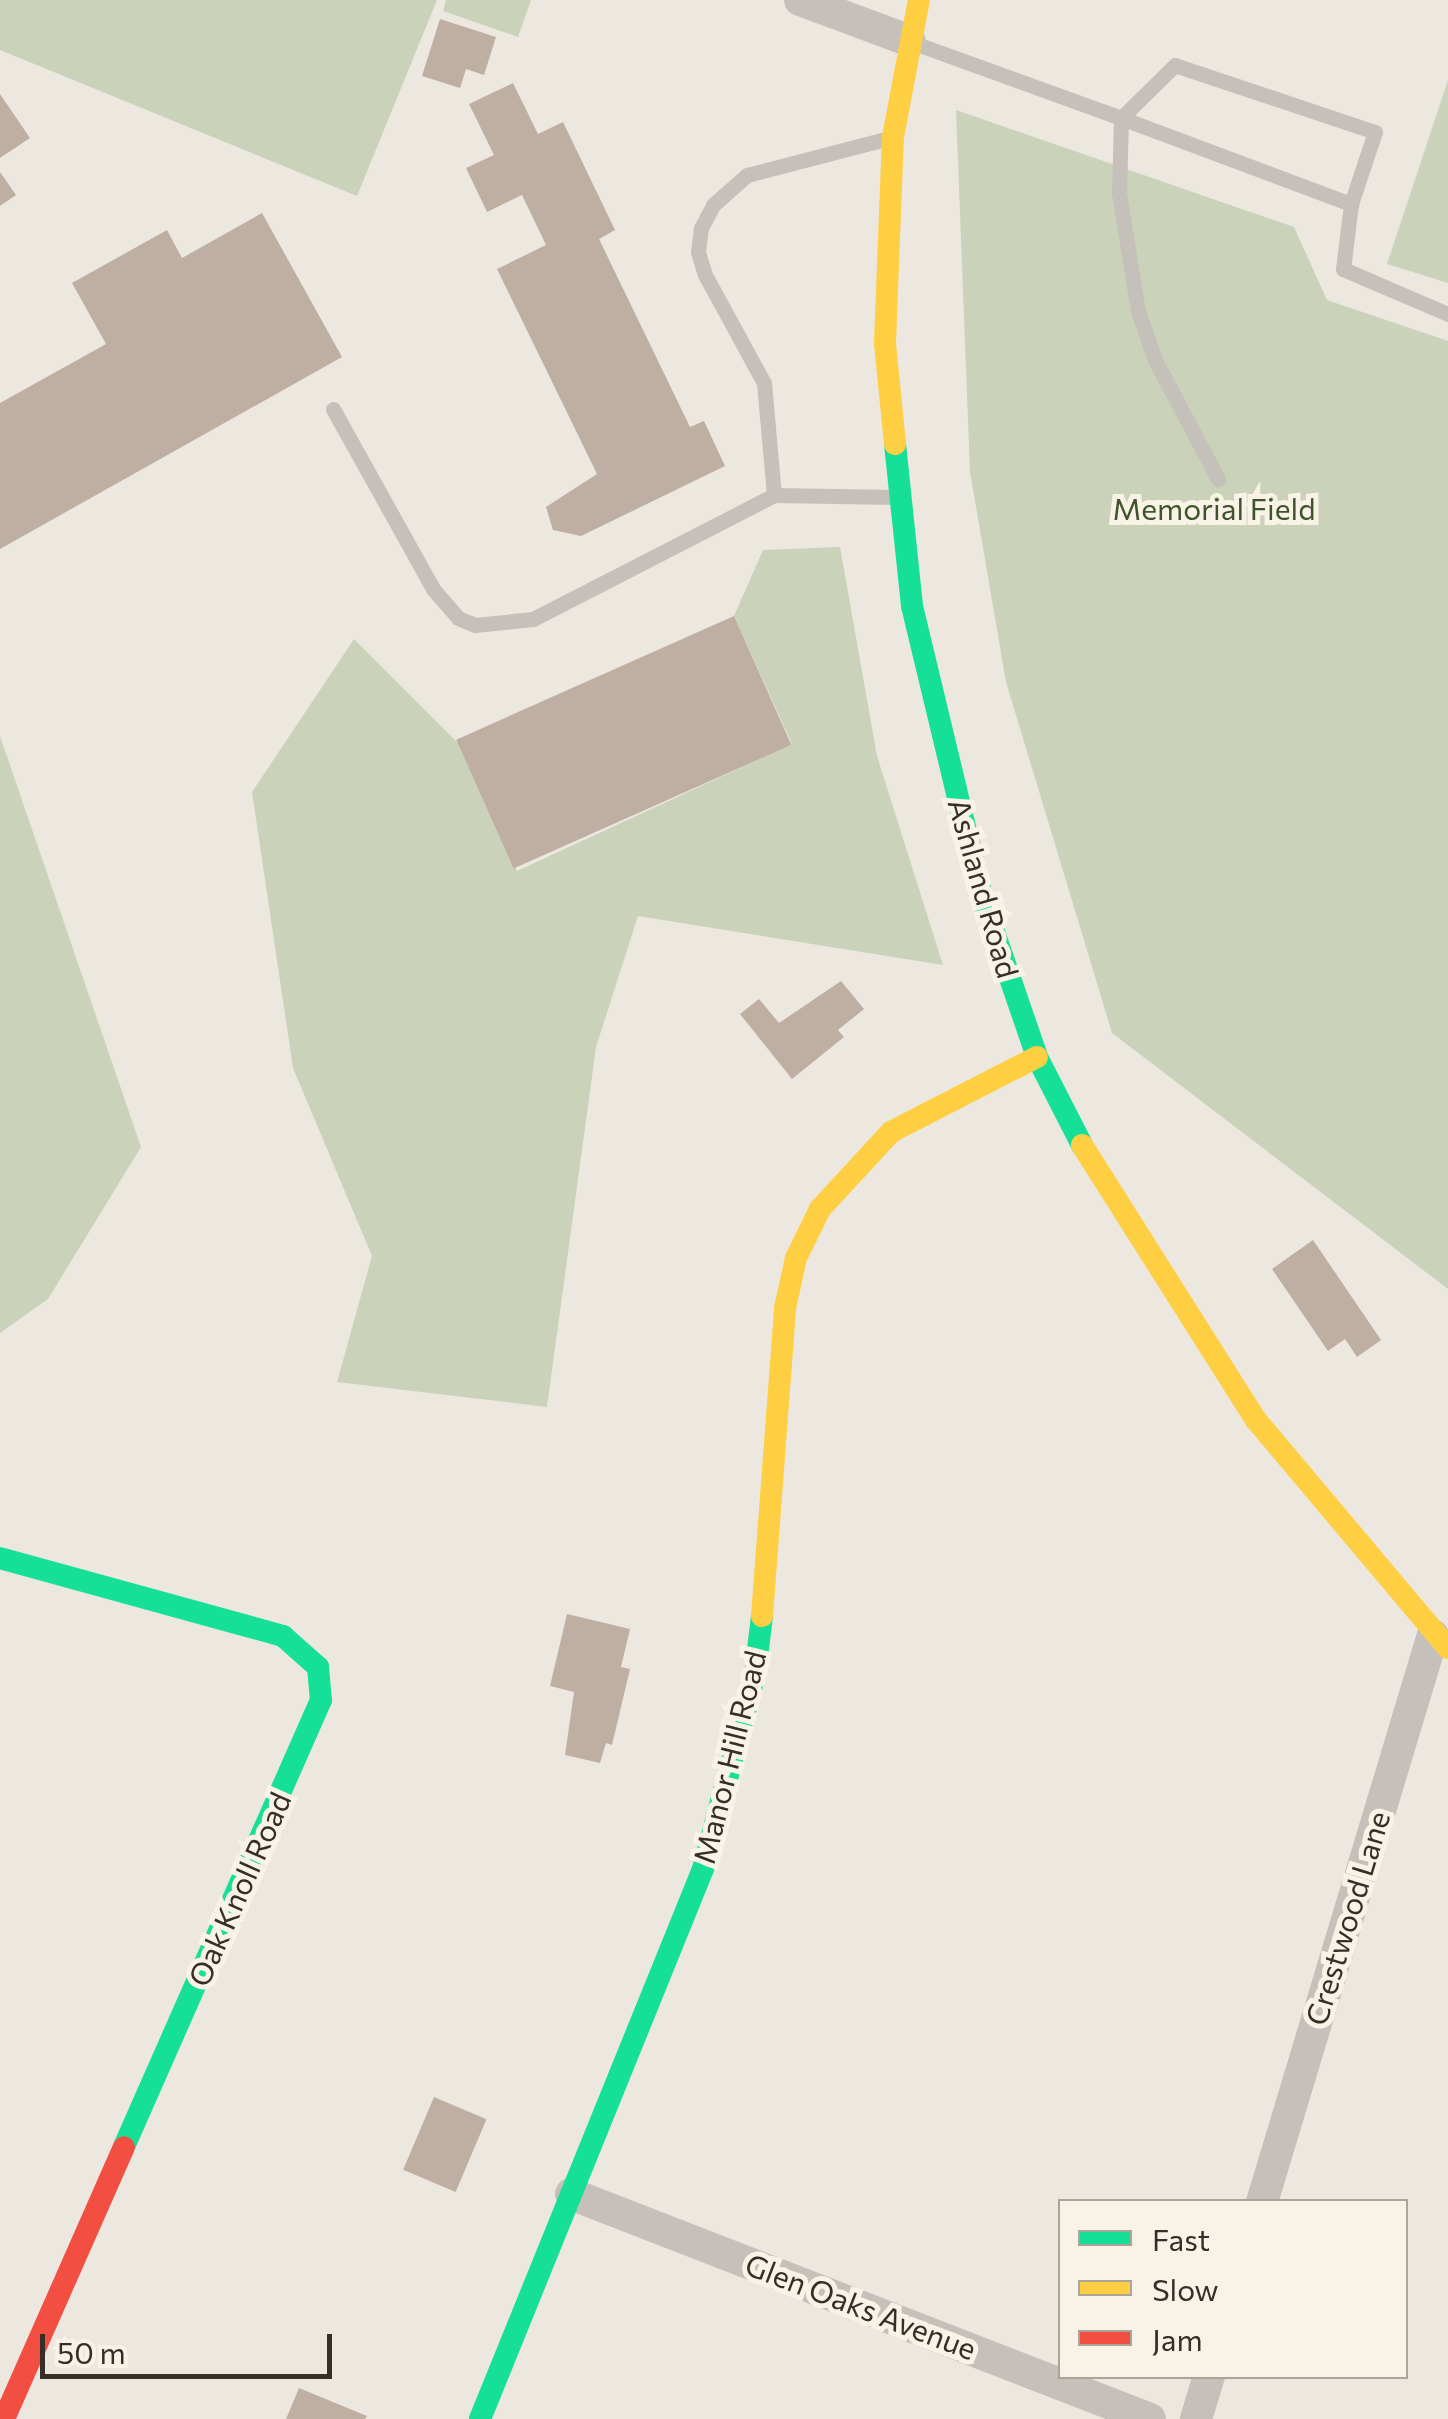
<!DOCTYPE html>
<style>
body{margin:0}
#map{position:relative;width:1448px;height:2419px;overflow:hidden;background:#ece8e0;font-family:Commissioner,sans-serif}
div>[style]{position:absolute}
.green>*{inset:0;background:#cad2ba}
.building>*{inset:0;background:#bfafa2;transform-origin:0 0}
.lane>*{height:15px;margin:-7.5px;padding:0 7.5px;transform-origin:7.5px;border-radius:7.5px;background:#c5c0b9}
.street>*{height:32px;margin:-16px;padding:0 16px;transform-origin:16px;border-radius:16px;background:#c5c0b9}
.fast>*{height:22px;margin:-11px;padding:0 11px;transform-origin:11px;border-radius:11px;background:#16e098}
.slow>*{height:22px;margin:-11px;padding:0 11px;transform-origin:11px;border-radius:11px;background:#ffcf43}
.jam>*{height:22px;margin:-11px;padding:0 11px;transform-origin:11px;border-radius:11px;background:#f24e42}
span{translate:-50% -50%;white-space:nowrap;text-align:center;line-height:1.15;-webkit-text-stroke:10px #f9f3e7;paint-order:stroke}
.park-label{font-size:30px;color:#3f542b}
.street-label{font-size:30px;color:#362e27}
.legend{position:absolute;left:1058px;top:2199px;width:350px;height:180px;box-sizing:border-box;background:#f9f3e7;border:2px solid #aba49a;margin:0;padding:12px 18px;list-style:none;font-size:30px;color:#362e27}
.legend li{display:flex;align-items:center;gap:20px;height:50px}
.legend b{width:50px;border:2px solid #aba49a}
.scale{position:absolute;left:40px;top:2334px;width:292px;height:45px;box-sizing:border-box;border:5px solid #362e27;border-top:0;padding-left:12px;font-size:30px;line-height:35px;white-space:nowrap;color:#362e27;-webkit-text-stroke:8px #f9f3e7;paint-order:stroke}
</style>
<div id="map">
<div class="green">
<i style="clip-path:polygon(0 0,437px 0,357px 196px,0 50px)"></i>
<i style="clip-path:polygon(446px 0,531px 0,518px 37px,443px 11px)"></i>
<i style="clip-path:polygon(1448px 80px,1448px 283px,1387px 264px)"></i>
<i style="clip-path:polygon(956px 110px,1294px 227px,1327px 300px,1448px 341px,1448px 1289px,1112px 1033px,1006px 682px,970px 472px)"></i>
<i style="clip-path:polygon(840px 547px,877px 756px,943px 965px,638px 916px,596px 1047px,547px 1407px,337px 1382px,372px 1256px,293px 1068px,252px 792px,354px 639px,458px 743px,517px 871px,792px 744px,734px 616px,763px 550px)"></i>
<i style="clip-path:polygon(0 736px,141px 1147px,48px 1299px,0 1333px)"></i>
</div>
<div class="building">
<i style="clip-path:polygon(440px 19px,496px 37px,484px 75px,466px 69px,460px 88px,422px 76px)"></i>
<i style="clip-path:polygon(513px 83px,538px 134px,563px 122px,615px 230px,599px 239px,690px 427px,704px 421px,725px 466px,581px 536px,553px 530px,546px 507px,597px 474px,497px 269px,546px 245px,522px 195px,487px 212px,466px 168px,494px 155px,469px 104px)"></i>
<i style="clip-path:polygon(0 94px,30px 138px,0 158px)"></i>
<i style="clip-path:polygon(0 172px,16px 195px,0 206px)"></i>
<i style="clip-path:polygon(262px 213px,342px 357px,0 549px,0 403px,106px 344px,72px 283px,167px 230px,182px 258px)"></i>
<i style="left:734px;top:616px;width:141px;height:304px;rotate:66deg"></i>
<i style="clip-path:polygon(841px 981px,864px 1009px,838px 1030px,844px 1037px,792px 1079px,740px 1014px,759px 999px,779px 1023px)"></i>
<i style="clip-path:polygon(1313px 1240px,1381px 1340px,1357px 1357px,1345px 1339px,1328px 1351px,1272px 1269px)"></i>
<i style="clip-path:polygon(567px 1614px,630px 1629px,621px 1667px,630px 1669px,612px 1745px,606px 1743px,600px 1763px,565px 1755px,574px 1692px,550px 1686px)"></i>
<i style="left:434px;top:2097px;width:57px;height:79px;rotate:23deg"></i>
<i style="clip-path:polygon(299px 2388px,367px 2416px,365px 2419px,286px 2419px)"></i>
</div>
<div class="lane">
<i style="left:914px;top:43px;width:220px;rotate:19.9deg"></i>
<i style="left:1121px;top:118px;width:246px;rotate:20.5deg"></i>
<i style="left:1351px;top:204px;width:76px;rotate:-71.6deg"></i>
<i style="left:1375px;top:132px;width:211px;rotate:-161.5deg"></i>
<i style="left:1175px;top:65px;width:76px;rotate:135.5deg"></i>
<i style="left:1121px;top:118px;width:75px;rotate:91.5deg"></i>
<i style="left:1119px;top:193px;width:120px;rotate:80.9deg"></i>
<i style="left:1138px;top:311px;width:52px;rotate:70.9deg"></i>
<i style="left:1155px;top:360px;width:135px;rotate:62.1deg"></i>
<i style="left:1351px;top:204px;width:65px;rotate:97deg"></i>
<i style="left:1343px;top:269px;width:114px;rotate:23.2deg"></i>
<i style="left:333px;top:409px;width:206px;rotate:60.9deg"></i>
<i style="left:433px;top:589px;width:38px;rotate:49deg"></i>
<i style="left:458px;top:618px;width:18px;rotate:22deg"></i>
<i style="left:475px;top:625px;width:58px;rotate:-5.9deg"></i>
<i style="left:533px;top:619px;width:271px;rotate:-27.2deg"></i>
<i style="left:774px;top:495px;width:122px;rotate:0.9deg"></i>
<i style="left:774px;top:495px;width:112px;rotate:-95.1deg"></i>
<i style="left:764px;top:383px;width:123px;rotate:-118.6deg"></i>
<i style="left:705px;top:275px;width:24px;rotate:-107deg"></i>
<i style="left:698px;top:252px;width:24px;rotate:-83deg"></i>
<i style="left:701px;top:228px;width:26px;rotate:-62deg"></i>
<i style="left:713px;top:205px;width:45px;rotate:-41.4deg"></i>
<i style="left:747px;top:175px;width:147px;rotate:-14.6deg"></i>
</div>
<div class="street">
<i style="left:800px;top:0;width:117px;rotate:20.4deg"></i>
<i style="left:571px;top:2194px;width:621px;rotate:21.24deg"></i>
<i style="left:1262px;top:2202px;width:592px;rotate:-73.22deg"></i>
<i style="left:1196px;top:2419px;width:45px;rotate:-73.2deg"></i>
</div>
<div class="fast">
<i style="left:895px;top:444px;width:163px;rotate:84deg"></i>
<i style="left:912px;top:606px;width:296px;rotate:76.5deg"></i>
<i style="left:981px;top:894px;width:172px;rotate:71deg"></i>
<i style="left:1037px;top:1057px;width:99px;rotate:62.9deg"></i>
<i style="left:0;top:1558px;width:294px;rotate:15.4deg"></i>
<i style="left:283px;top:1636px;width:47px;rotate:41.5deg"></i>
<i style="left:318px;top:1667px;width:33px;rotate:85deg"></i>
<i style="left:321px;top:1700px;width:488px;rotate:113.8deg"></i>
<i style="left:480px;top:2419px;width:593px;rotate:-67.93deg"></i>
<i style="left:703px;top:1869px;width:202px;rotate:-75.1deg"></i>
<i style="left:755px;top:1674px;width:58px;rotate:-83.1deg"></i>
</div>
<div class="slow">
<i style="left:895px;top:444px;width:101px;rotate:-95.7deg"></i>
<i style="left:885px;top:343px;width:206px;rotate:-87.8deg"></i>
<i style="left:893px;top:137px;width:139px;rotate:-79.3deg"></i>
<i style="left:1082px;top:1145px;width:325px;rotate:57.7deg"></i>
<i style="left:1256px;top:1420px;width:298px;rotate:49.9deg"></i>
<i style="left:762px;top:1616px;width:309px;rotate:-85.7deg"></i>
<i style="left:785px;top:1308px;width:51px;rotate:-77.6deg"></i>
<i style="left:796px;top:1258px;width:55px;rotate:-63.9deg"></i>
<i style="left:820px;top:1209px;width:105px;rotate:-47.3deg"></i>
<i style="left:891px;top:1132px;width:164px;rotate:-27.2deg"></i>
</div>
<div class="jam">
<i style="left:4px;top:2419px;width:297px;rotate:-66.2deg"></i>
</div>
<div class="park-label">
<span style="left:1214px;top:508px">Memorial Field</span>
</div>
<div class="street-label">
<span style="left:984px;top:888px;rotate:74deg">Ashland Road</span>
<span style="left:729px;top:1757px;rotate:-76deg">Manor Hill Road</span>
<span style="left:239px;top:1889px;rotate:-66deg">Oak Knoll Road</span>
<span style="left:1347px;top:1918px;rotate:-73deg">Crestwood Lane</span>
<span style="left:861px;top:2306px;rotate:21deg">Glen Oaks Avenue</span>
</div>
<ul class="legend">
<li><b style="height:12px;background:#16e098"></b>Fast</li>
<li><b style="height:12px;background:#ffcf43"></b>Slow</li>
<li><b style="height:12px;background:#f24e42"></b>Jam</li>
</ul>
<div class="scale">50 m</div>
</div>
